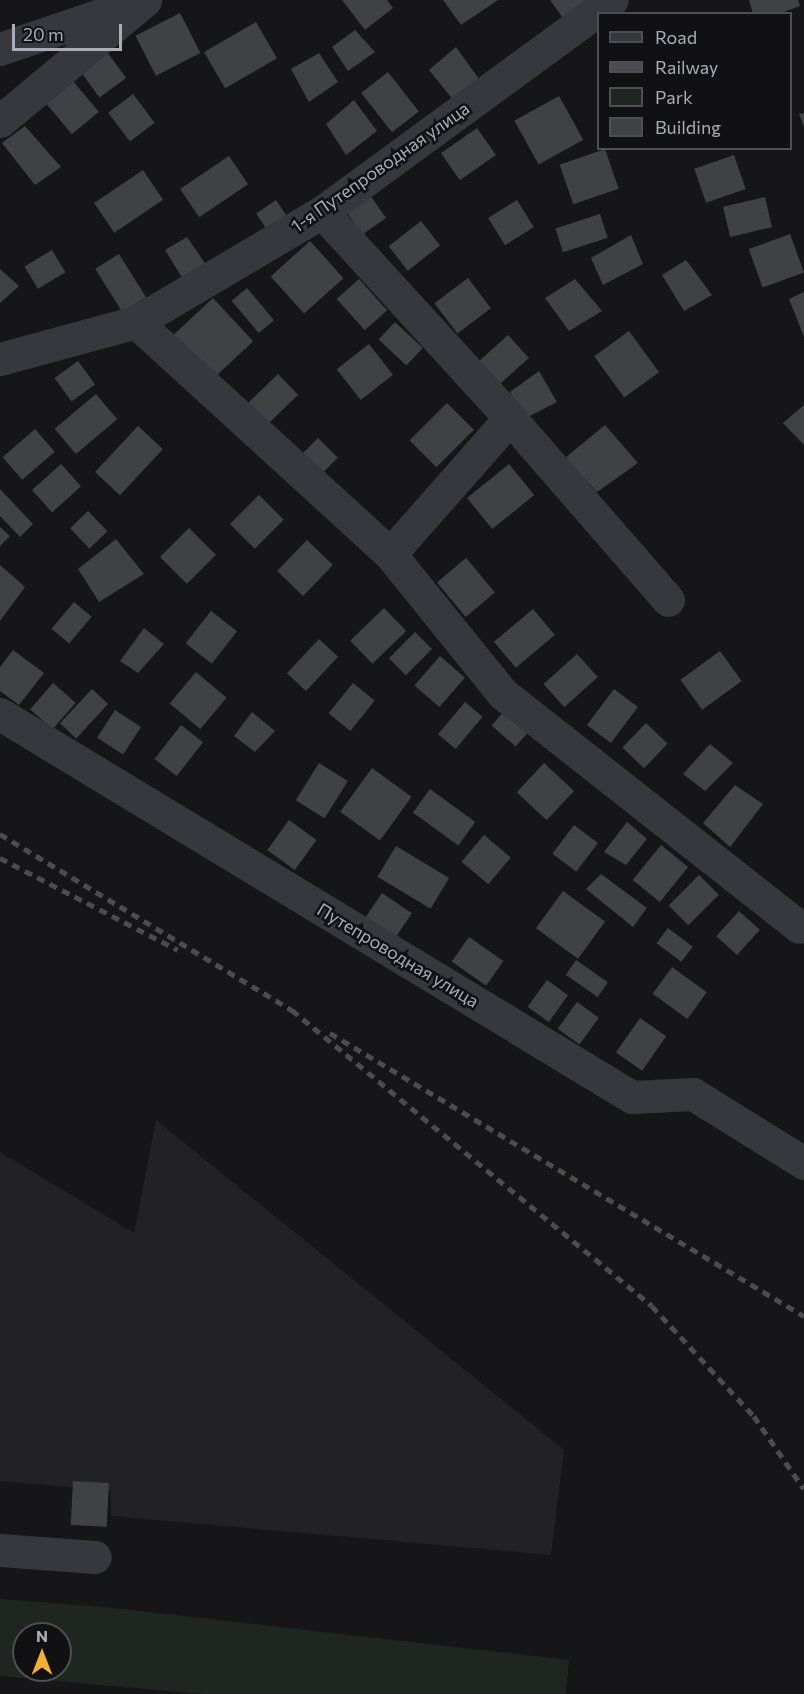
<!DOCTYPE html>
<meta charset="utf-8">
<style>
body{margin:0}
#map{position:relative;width:804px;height:1694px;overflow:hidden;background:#161618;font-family:Commissioner,sans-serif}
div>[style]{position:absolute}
.built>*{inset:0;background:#222225}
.green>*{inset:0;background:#1e261f}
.building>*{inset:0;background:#404145;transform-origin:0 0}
.minor>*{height:33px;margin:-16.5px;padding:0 16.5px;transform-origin:16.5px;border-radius:16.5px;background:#37383d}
.rail>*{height:4.5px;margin-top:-2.25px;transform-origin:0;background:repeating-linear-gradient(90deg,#4a4c52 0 8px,transparent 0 14px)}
span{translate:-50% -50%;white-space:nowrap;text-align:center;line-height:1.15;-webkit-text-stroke:5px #111113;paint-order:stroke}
.street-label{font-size:18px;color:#a8adb8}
.legend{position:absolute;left:597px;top:12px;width:195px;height:138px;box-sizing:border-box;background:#111113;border:2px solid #4d4f55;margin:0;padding:8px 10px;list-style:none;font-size:18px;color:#a8adb8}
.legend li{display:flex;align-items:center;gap:12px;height:30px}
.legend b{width:30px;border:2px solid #4d4f55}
.north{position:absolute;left:12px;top:1622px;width:60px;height:60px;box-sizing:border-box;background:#111113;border:2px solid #4d4f55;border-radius:50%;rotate:0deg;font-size:16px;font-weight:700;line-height:24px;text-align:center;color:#a8adb8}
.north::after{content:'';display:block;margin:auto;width:21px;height:27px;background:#f2b134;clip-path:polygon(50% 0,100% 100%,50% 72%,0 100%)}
.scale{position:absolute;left:12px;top:24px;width:110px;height:27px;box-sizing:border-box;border:3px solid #a8adb8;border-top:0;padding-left:8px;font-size:18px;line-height:21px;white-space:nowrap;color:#a8adb8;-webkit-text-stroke:4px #111113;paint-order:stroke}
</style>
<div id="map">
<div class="built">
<i style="clip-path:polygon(156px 1120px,564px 1450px,551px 1555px,111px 1516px,111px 1491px,0 1481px,0 1152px,134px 1233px)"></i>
</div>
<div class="green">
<i style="clip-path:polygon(evenodd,0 1599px,105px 1607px,569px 1660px,566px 1694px,202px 1694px,0 1676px,0 1599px,24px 1634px,60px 1634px,60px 1670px,24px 1670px,24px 1634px)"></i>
</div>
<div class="building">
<i style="clip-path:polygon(342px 0,387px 0,393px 8px,365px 30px)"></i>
<i style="clip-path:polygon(443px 0,498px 0,461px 25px)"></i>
<i style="clip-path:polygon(550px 0,585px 0,563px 18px)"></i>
<i style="clip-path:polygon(749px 0,798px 0,800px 6px,778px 14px,753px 14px)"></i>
<i style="left:180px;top:13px;width:45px;height:50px;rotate:63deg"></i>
<i style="left:256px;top:22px;width:42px;height:60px;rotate:60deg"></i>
<i style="clip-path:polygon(355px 30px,375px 52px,348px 71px,332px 47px)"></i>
<i style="clip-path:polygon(456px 47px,482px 83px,454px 101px,429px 70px)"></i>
<i style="left:105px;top:49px;width:36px;height:33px;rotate:54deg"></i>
<i style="clip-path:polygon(319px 53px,338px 82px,309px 102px,291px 69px)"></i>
<i style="left:388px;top:72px;width:50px;height:34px;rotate:52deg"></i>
<i style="left:73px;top:81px;width:40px;height:35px;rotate:50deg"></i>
<i style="left:133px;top:94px;width:36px;height:31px;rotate:53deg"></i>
<i style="left:559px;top:96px;width:50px;height:51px;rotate:61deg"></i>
<i style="clip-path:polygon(354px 100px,377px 131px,346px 155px,326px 124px)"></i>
<i style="clip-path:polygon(804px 113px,804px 127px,799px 114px)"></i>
<i style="clip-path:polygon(25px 126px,61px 167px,35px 185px,2px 143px)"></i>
<i style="left:477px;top:128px;width:33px;height:44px;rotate:55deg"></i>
<i style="left:605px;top:149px;width:42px;height:48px;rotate:71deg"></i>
<i style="left:734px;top:155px;width:36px;height:42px;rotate:71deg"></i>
<i style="left:229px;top:156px;width:34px;height:59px;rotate:56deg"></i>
<i style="left:143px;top:170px;width:36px;height:59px;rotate:56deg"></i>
<i style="left:370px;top:195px;width:28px;height:29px;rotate:55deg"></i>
<i style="left:765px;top:197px;width:31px;height:43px;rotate:77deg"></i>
<i style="left:276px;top:200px;width:27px;height:24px;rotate:56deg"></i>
<i style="left:517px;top:200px;width:32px;height:34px;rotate:58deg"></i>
<i style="left:600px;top:214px;width:25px;height:47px;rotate:72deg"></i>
<i style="left:421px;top:221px;width:31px;height:41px;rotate:52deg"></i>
<i style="left:790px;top:234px;width:41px;height:44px;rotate:70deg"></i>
<i style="clip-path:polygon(631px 235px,643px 264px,603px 285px,591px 258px)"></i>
<i style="clip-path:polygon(187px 237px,209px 269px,183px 279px,165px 250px)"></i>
<i style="left:310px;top:241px;width:50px;height:53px;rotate:48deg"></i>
<i style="left:52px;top:250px;width:26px;height:32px;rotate:59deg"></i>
<i style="left:119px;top:254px;width:51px;height:28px;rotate:58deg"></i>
<i style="clip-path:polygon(686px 260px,712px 295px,684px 311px,662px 275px)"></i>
<i style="clip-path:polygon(0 269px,19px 286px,0 303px)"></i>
<i style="left:468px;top:278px;width:38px;height:42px;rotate:53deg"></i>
<i style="left:359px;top:279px;width:42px;height:30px;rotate:48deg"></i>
<i style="clip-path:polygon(575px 279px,602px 311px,569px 331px,545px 298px)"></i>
<i style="left:247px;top:288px;width:42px;height:20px;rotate:50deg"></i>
<i style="clip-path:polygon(804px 292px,804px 337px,789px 299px)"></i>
<i style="left:213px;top:298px;width:59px;height:55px;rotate:47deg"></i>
<i style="left:395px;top:322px;width:38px;height:24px;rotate:43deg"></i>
<i style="left:629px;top:331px;width:51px;height:43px;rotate:54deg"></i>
<i style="left:508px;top:335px;width:31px;height:40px;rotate:48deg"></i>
<i style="left:369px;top:344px;width:39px;height:41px;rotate:52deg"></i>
<i style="left:78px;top:361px;width:29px;height:29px;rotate:54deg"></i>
<i style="clip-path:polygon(539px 371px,557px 402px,524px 419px,510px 392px)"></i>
<i style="left:278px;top:374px;width:29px;height:42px;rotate:46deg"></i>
<i style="left:96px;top:394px;width:33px;height:54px;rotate:50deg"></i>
<i style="left:447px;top:403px;width:38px;height:53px;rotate:45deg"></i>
<i style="clip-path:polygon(804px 405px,804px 445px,783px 423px)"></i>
<i style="clip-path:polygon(605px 425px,638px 463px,597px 492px,565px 458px)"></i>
<i style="left:138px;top:426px;width:34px;height:63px;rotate:43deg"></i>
<i style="left:35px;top:429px;width:30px;height:43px;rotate:49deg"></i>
<i style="left:318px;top:438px;width:28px;height:31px;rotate:45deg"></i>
<i style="left:61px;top:464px;width:30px;height:39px;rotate:48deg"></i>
<i style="left:509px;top:464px;width:40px;height:54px;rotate:51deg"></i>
<i style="clip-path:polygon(0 489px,33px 524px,20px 537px,0 516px)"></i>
<i style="left:259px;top:495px;width:35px;height:41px;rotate:45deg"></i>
<i style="left:88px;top:511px;width:28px;height:25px;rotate:46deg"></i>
<i style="clip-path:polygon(0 527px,10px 536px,0 546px)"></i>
<i style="left:189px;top:528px;width:38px;height:41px;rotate:45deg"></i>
<i style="clip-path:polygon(116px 539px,144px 574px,99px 602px,78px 569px)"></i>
<i style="left:307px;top:540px;width:36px;height:43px;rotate:44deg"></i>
<i style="left:466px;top:558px;width:45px;height:38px;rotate:50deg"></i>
<i style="clip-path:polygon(0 565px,25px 587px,0 621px)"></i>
<i style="left:74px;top:602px;width:23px;height:35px;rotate:40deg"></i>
<i style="left:384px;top:608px;width:32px;height:47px;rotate:46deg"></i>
<i style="left:533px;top:609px;width:34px;height:51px;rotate:50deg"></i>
<i style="left:211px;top:611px;width:33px;height:41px;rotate:38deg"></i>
<i style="clip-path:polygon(144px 628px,164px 644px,138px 673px,120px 661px)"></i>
<i style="left:415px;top:632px;width:24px;height:37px;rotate:45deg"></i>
<i style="left:319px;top:639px;width:26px;height:47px;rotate:43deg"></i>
<i style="clip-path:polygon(13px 650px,44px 673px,19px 705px,0 691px,0 667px)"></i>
<i style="left:720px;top:651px;width:37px;height:49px;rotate:54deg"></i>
<i style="left:577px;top:654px;width:31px;height:45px;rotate:48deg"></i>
<i style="left:440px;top:656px;width:33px;height:39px;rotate:41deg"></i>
<i style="left:196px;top:672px;width:40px;height:41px;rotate:40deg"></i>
<i style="left:53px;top:683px;width:30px;height:35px;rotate:41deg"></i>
<i style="left:353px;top:683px;width:28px;height:39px;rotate:39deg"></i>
<i style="left:92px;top:689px;width:22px;height:47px;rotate:43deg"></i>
<i style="left:614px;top:689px;width:30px;height:45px;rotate:37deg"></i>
<i style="left:465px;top:702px;width:23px;height:42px;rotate:40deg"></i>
<i style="left:506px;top:709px;width:32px;height:22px;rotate:41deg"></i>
<i style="left:115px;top:710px;width:31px;height:33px;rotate:33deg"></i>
<i style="clip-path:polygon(252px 712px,275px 731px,255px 752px,234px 736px)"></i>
<i style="left:646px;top:723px;width:30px;height:34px;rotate:44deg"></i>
<i style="left:181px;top:725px;width:28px;height:43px;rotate:38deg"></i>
<i style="clip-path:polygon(710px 744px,733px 763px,705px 791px,683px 774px)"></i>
<i style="left:319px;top:763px;width:34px;height:44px;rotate:32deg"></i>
<i style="left:544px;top:763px;width:41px;height:40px;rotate:43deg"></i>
<i style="left:372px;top:768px;width:49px;height:54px;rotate:36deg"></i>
<i style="clip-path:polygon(735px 785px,763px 804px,730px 847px,703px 823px)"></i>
<i style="left:430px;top:789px;width:56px;height:29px;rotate:36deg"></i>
<i style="left:289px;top:820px;width:34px;height:37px;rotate:36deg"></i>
<i style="clip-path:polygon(627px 822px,647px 839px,626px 865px,604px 852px)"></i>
<i style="left:574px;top:825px;width:30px;height:36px;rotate:37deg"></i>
<i style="left:484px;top:835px;width:35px;height:35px;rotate:40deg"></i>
<i style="left:661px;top:845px;width:35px;height:45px;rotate:39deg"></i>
<i style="left:396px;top:846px;width:62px;height:36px;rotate:31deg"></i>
<i style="clip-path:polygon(601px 874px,647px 908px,633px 927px,586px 889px)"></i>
<i style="left:699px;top:875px;width:28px;height:43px;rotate:45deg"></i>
<i style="left:563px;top:891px;width:52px;height:46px;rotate:36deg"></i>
<i style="left:382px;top:893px;width:36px;height:29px;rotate:34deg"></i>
<i style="left:739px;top:911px;width:28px;height:34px;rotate:42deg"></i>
<i style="left:668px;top:928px;width:31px;height:19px;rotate:37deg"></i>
<i style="left:469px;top:937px;width:42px;height:30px;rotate:35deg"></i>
<i style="left:576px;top:960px;width:39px;height:18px;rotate:35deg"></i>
<i style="left:672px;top:967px;width:43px;height:33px;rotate:36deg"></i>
<i style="left:547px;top:980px;width:26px;height:33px;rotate:36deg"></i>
<i style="left:577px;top:1002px;width:27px;height:33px;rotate:36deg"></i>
<i style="left:640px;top:1018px;width:32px;height:42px;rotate:35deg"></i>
<i style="left:73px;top:1481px;width:36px;height:44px;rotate:3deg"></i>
</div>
<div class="minor">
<i style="left:0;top:49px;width:136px;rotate:-18.8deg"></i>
<i style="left:0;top:121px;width:189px;rotate:-39.8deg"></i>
<i style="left:322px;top:212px;width:279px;rotate:47.6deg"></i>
<i style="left:510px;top:418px;width:181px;rotate:131.4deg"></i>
<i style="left:136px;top:322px;width:344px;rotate:42.4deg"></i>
<i style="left:390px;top:554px;width:179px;rotate:51.1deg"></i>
<i style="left:502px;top:693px;width:378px;rotate:38.2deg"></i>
<i style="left:0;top:359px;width:141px;rotate:-15.2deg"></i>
<i style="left:136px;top:322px;width:216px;rotate:-30.6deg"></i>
<i style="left:322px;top:212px;width:359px;rotate:-36.2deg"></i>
<i style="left:510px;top:418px;width:241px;rotate:49deg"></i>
<i style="left:0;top:714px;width:739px;rotate:31.22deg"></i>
<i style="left:632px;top:1097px;width:61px;rotate:-2.8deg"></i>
<i style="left:693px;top:1094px;width:131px;rotate:31.9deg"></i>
<i style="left:0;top:1550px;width:95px;rotate:4.2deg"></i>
</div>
<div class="rail">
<i style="left:0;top:834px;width:341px;rotate:31.1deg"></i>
<i style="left:292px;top:1010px;width:466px;rotate:39.4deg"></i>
<i style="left:652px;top:1306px;width:150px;rotate:47.2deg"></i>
<i style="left:754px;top:1416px;width:88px;rotate:55.6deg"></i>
<i style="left:0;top:858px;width:200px;rotate:27.3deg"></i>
<i style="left:330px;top:1033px;width:552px;rotate:30.84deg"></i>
</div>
<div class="street-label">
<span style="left:380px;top:167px;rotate:-35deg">1-я Путепроводная улица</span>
<span style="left:398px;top:955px;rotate:31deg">Путепроводная улица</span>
</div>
<ul class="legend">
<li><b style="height:8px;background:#37383d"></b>Road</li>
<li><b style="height:8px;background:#4a4c52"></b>Railway</li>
<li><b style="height:16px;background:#1e261f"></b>Park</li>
<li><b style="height:16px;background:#404145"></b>Building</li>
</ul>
<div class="north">N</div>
<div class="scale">20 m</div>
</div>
